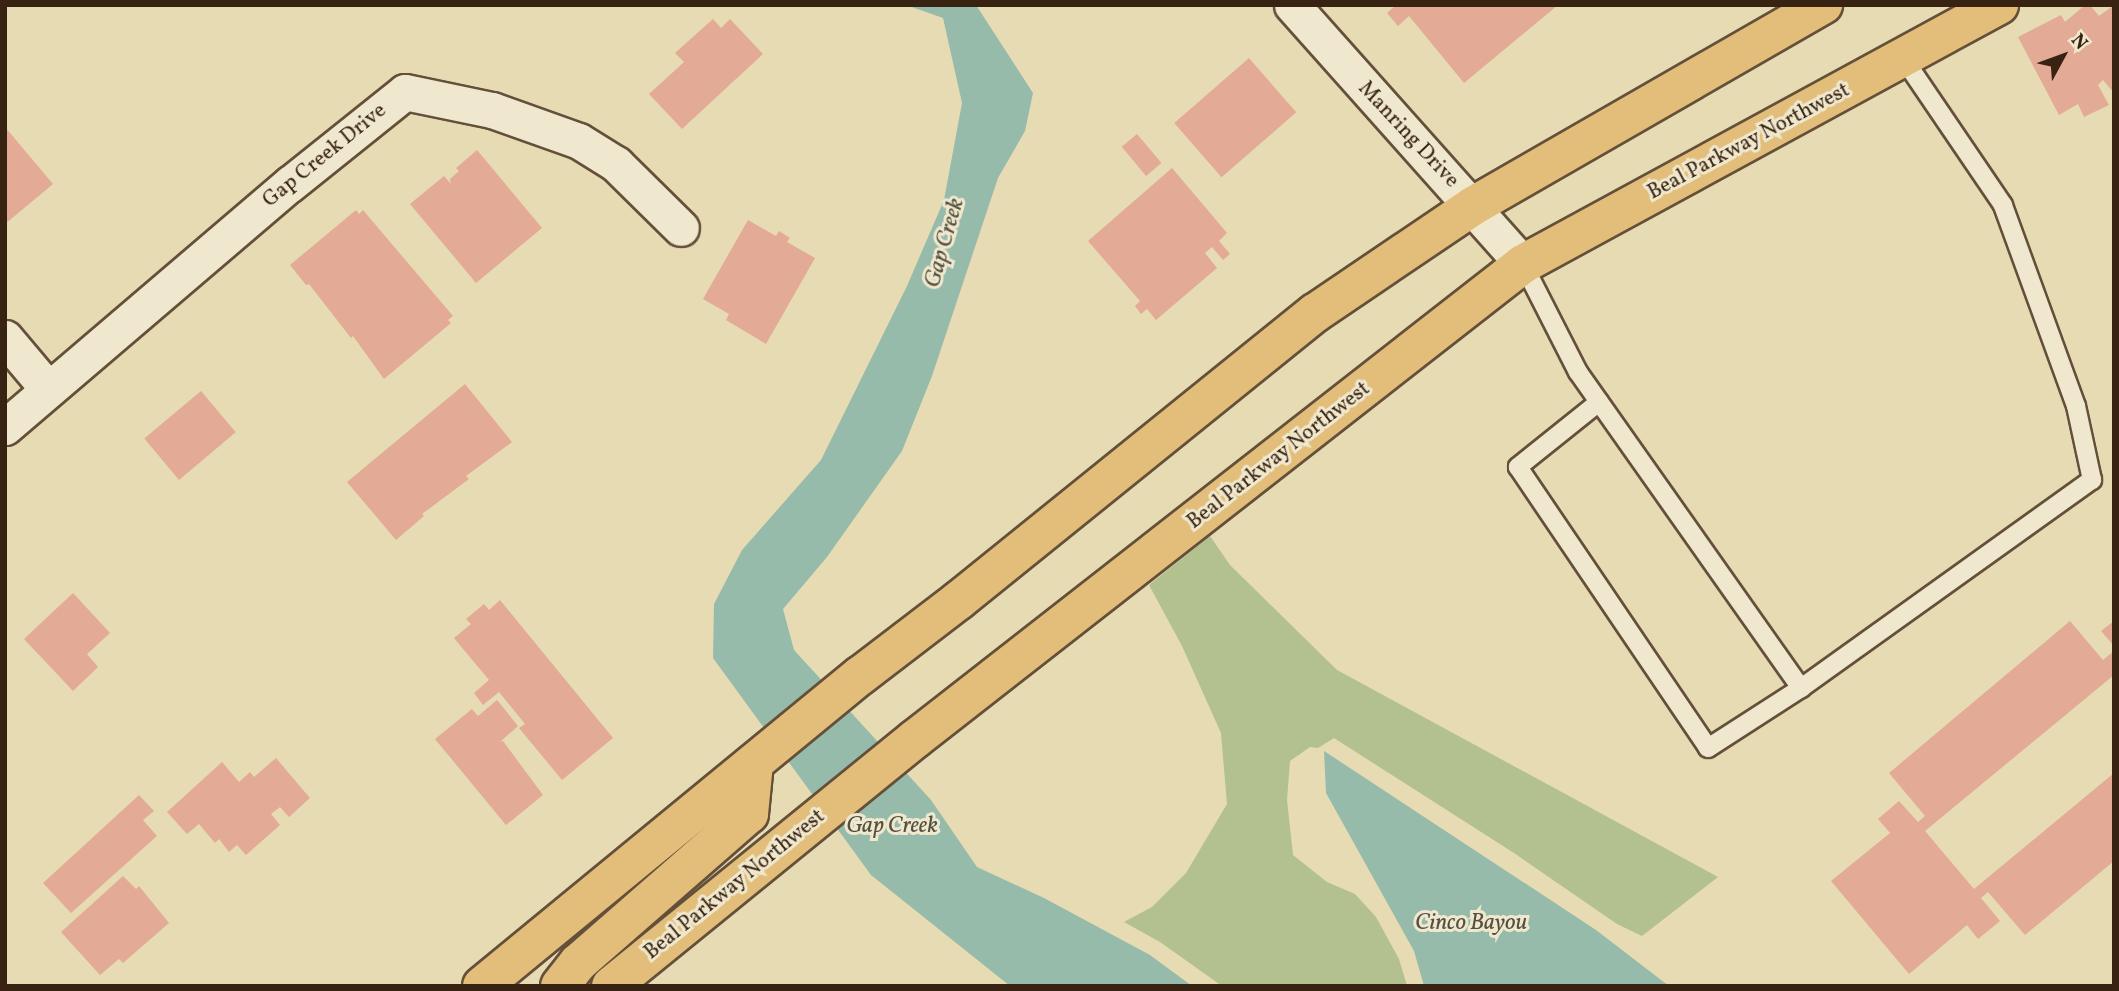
<!DOCTYPE html>
<style>
body{margin:0}
#map{position:relative;width:2119px;height:991px;overflow:hidden;background:#e6dbb3;font-family:Vollkorn,serif}
div>[style]{position:absolute}
.green>*{inset:0;background:#b2c18e}
.water>*{inset:0;background:#97bbaa}
.building>*{inset:0;background:#e3aa96;transform-origin:0 0}
.roads{filter:drop-shadow(2px 0 #64503a) drop-shadow(-2px 0 #64503a) drop-shadow(0 2px #64503a) drop-shadow(0 -2px #64503a)}
.lane>*{height:18px;margin:-9px;padding:0 9px;transform-origin:9px;border-radius:9px;background:#efe8ce}
.street>*{height:35px;margin:-17.5px;padding:0 17.5px;transform-origin:17.5px;border-radius:17.5px;background:#efe8ce}
.primary>*{height:38px;margin:-19px;padding:0 19px;transform-origin:19px;border-radius:19px;background:#e3be7a}
span{translate:-50% -50%;white-space:nowrap;text-align:center;line-height:1.15;-webkit-text-stroke:6px #efe8ce;paint-order:stroke}
.street-label{font-size:21px;color:#382211}
.water-label{font-size:23px;color:#54503f;font-style:italic}
.frame{position:absolute;inset:0;border:7px solid #382211;pointer-events:none}
.north{position:absolute;left:2028px;top:21px;width:70px;height:70px;-webkit-text-stroke:5px #efe8ce;paint-order:stroke;rotate:49deg;font-size:19px;font-weight:700;line-height:28px;text-align:center;color:#382211}
.north::after{content:'';display:block;margin:auto;width:24px;height:32px;background:#382211;clip-path:polygon(50% 0,100% 100%,50% 72%,0 100%)}
</style>
<div id="map">
<div class="green">
<i style="clip-path:polygon(1210px 536px,1230px 565px,1337px 670px,1718px 877px,1642px 936px,1617px 924px,1514px 853px,1334px 738px,1318px 748px,1310px 747px,1290px 761px,1287px 800px,1293px 855px,1327px 882px,1355px 894px,1376px 917px,1399px 959px,1407px 986px,1222px 986px,1160px 942px,1124px 922px,1152px 907px,1186px 873px,1227px 804px,1221px 733px,1182px 646px,1149px 585px)"></i>
</div>
<div class="water">
<i style="clip-path:polygon(906px 5px,976px 5px,1033px 93px,1025px 131px,998px 178px,932px 376px,902px 451px,827px 557px,783px 609px,794px 650px,931px 800px,977px 867px,1044px 898px,1150px 955px,1192px 986px,1010px 986px,871px 875px,713px 658px,714px 604px,742px 550px,821px 460px,907px 286px,944px 200px,962px 103px,943px 18px)"></i>
<i style="clip-path:polygon(1324px 751px,1596px 930px,1669px 986px,1424px 986px,1414px 951px,1326px 793px)"></i>
</div>
<div class="building">
<i style="clip-path:polygon(1396px 5px,1558px 5px,1464px 83px,1409px 16px,1398px 26px,1387px 13px)"></i>
<i style="clip-path:polygon(2085px 5px,2090px 5px,2099px 16px,2114px 5px,2114px 93px,2103px 80px,2098px 85px,2109px 105px,2084px 117px,2078px 104px,2059px 115px,2018px 37px,2061px 15px,2065px 22px)"></i>
<i style="clip-path:polygon(713px 19px,721px 28px,730px 19px,763px 54px,682px 129px,649px 94px,684px 62px,675px 53px)"></i>
<i style="left:1249px;top:58px;width:72px;height:99px;rotate:49deg"></i>
<i style="clip-path:polygon(5px 127px,53px 184px,5px 224px)"></i>
<i style="left:1137px;top:134px;width:38px;height:20px;rotate:50deg"></i>
<i style="clip-path:polygon(477px 150px,542px 228px,476px 283px,410px 204px,444px 176px,451px 184px,450px 179px,459px 171px,456px 168px)"></i>
<i style="clip-path:polygon(1172px 168px,1227px 233px,1219px 241px,1230px 254px,1223px 260px,1212px 247px,1205px 253px,1217px 268px,1156px 320px,1147px 309px,1141px 314px,1135px 306px,1140px 301px,1088px 241px)"></i>
<i style="clip-path:polygon(356px 210px,359px 214px,363px 210px,453px 316px,448px 320px,451px 323px,384px 379px,353px 336px,351px 338px,309px 284px,306px 285px,290px 265px)"></i>
<i style="clip-path:polygon(748px 220px,776px 236px,779px 231px,790px 238px,787px 242px,815px 258px,766px 344px,726px 320px,729px 314px,703px 299px)"></i>
<i style="clip-path:polygon(465px 384px,512px 442px,466px 476px,469px 479px,422px 514px,424px 516px,396px 540px,347px 482px)"></i>
<i style="left:201px;top:391px;width:54px;height:74px;rotate:50deg"></i>
<i style="clip-path:polygon(73px 593px,110px 633px,87px 654px,98px 667px,73px 691px,24px 639px)"></i>
<i style="clip-path:polygon(500px 600px,613px 738px,562px 780px,519px 728px,525px 724px,499px 692px,483px 705px,474px 693px,489px 680px,454px 638px,471px 624px,466px 619px,484px 604px,489px 610px)"></i>
<i style="clip-path:polygon(2070px 621px,2103px 660px,2114px 651px,2114px 675px,1925px 831px,1974px 889px,2114px 773px,2114px 861px,2025px 935px,1988px 892px,1981px 898px,2000px 921px,1978px 939px,1967px 925px,1909px 974px,1831px 881px,1890px 833px,1878px 819px,1899px 801px,1918px 822px,1925px 816px,1889px 773px)"></i>
<i style="clip-path:polygon(2114px 621px,2114px 646px,2101px 631px)"></i>
<i style="clip-path:polygon(497px 700px,518px 726px,500px 742px,503px 741px,543px 795px,506px 825px,435px 739px,472px 709px,478px 716px)"></i>
<i style="clip-path:polygon(276px 758px,310px 798px,289px 817px,280px 807px,271px 814px,280px 825px,246px 855px,237px 845px,229px 852px,219px 839px,215px 843px,199px 824px,187px 834px,167px 812px,222px 762px,239px 782px,250px 772px,254px 777px)"></i>
<i style="clip-path:polygon(139px 795px,154px 811px,143px 820px,157px 836px,71px 913px,43px 883px)"></i>
<i style="clip-path:polygon(123px 876px,136px 889px,139px 886px,169px 923px,123px 963px,119px 959px,100px 975px,61px 932px)"></i>
</div>
<div class="roads">
<div class="lane">
<i style="left:1523px;top:264px;width:121px;rotate:63deg"></i>
<i style="left:1578px;top:372px;width:387px;rotate:54.8deg"></i>
<i style="left:1801px;top:688px;width:358px;rotate:-35.6deg"></i>
<i style="left:2092px;top:480px;width:76px;rotate:-102.2deg"></i>
<i style="left:2076px;top:406px;width:214px;rotate:-110deg"></i>
<i style="left:2003px;top:205px;width:178px;rotate:-124.2deg"></i>
<i style="left:1599px;top:402px;width:104px;rotate:141.3deg"></i>
<i style="left:1518px;top:467px;width:339px;rotate:55.9deg"></i>
<i style="left:1708px;top:748px;width:111px;rotate:-32.8deg"></i>
</div>
<div class="street">
<i style="left:1292px;top:5px;width:347px;rotate:48.3deg"></i>
<i style="left:5px;top:338px;width:67px;rotate:49.9deg"></i>
<i style="left:5px;top:427px;width:375px;rotate:-40.5deg"></i>
<i style="left:290px;top:184px;width:147px;rotate:-38.7deg"></i>
<i style="left:405px;top:92px;width:89px;rotate:11.7deg"></i>
<i style="left:492px;top:110px;width:92px;rotate:19.6deg"></i>
<i style="left:579px;top:141px;width:44px;rotate:31.9deg"></i>
<i style="left:616px;top:164px;width:91px;rotate:44.6deg"></i>
</div>
<div class="primary">
<i style="left:482px;top:986px;width:490px;rotate:-39.4deg"></i>
<i style="left:861px;top:675px;width:123px;rotate:-37.4deg"></i>
<i style="left:959px;top:600px;width:457px;rotate:-38.9deg"></i>
<i style="left:1315px;top:313px;width:191px;rotate:-34.1deg"></i>
<i style="left:1473px;top:206px;width:404px;rotate:-29.9deg"></i>
<i style="left:560px;top:986px;width:29px;rotate:-52deg"></i>
<i style="left:578px;top:963px;width:227px;rotate:-41.1deg"></i>
<i style="left:749px;top:814px;width:51px;rotate:-84.4deg"></i>
<i style="left:611px;top:986px;width:392px;rotate:-39.1deg"></i>
<i style="left:915px;top:739px;width:772px;rotate:-38deg"></i>
<i style="left:1523px;top:264px;width:542px;rotate:-28.55deg"></i>
</div>
</div>
<div class="street-label">
<span style="left:1408px;top:135px;rotate:47deg">Manring Drive</span>
<span style="left:1749px;top:142px;rotate:-28deg">Beal Parkway Northwest</span>
<span style="left:325px;top:156px;rotate:-39deg">Gap Creek Drive</span>
<span style="left:1279px;top:456px;rotate:-38deg">Beal Parkway Northwest</span>
<span style="left:735px;top:885px;rotate:-39deg">Beal Parkway Northwest</span>
</div>
<div class="water-label">
<span style="left:945px;top:243px;rotate:-74deg">Gap Creek</span>
<span style="left:892px;top:826px">Gap Creek</span>
<span style="left:1471px;top:923px">Cinco Bayou</span>
</div>
<div class="frame"></div>
<div class="north">N</div>
</div>
